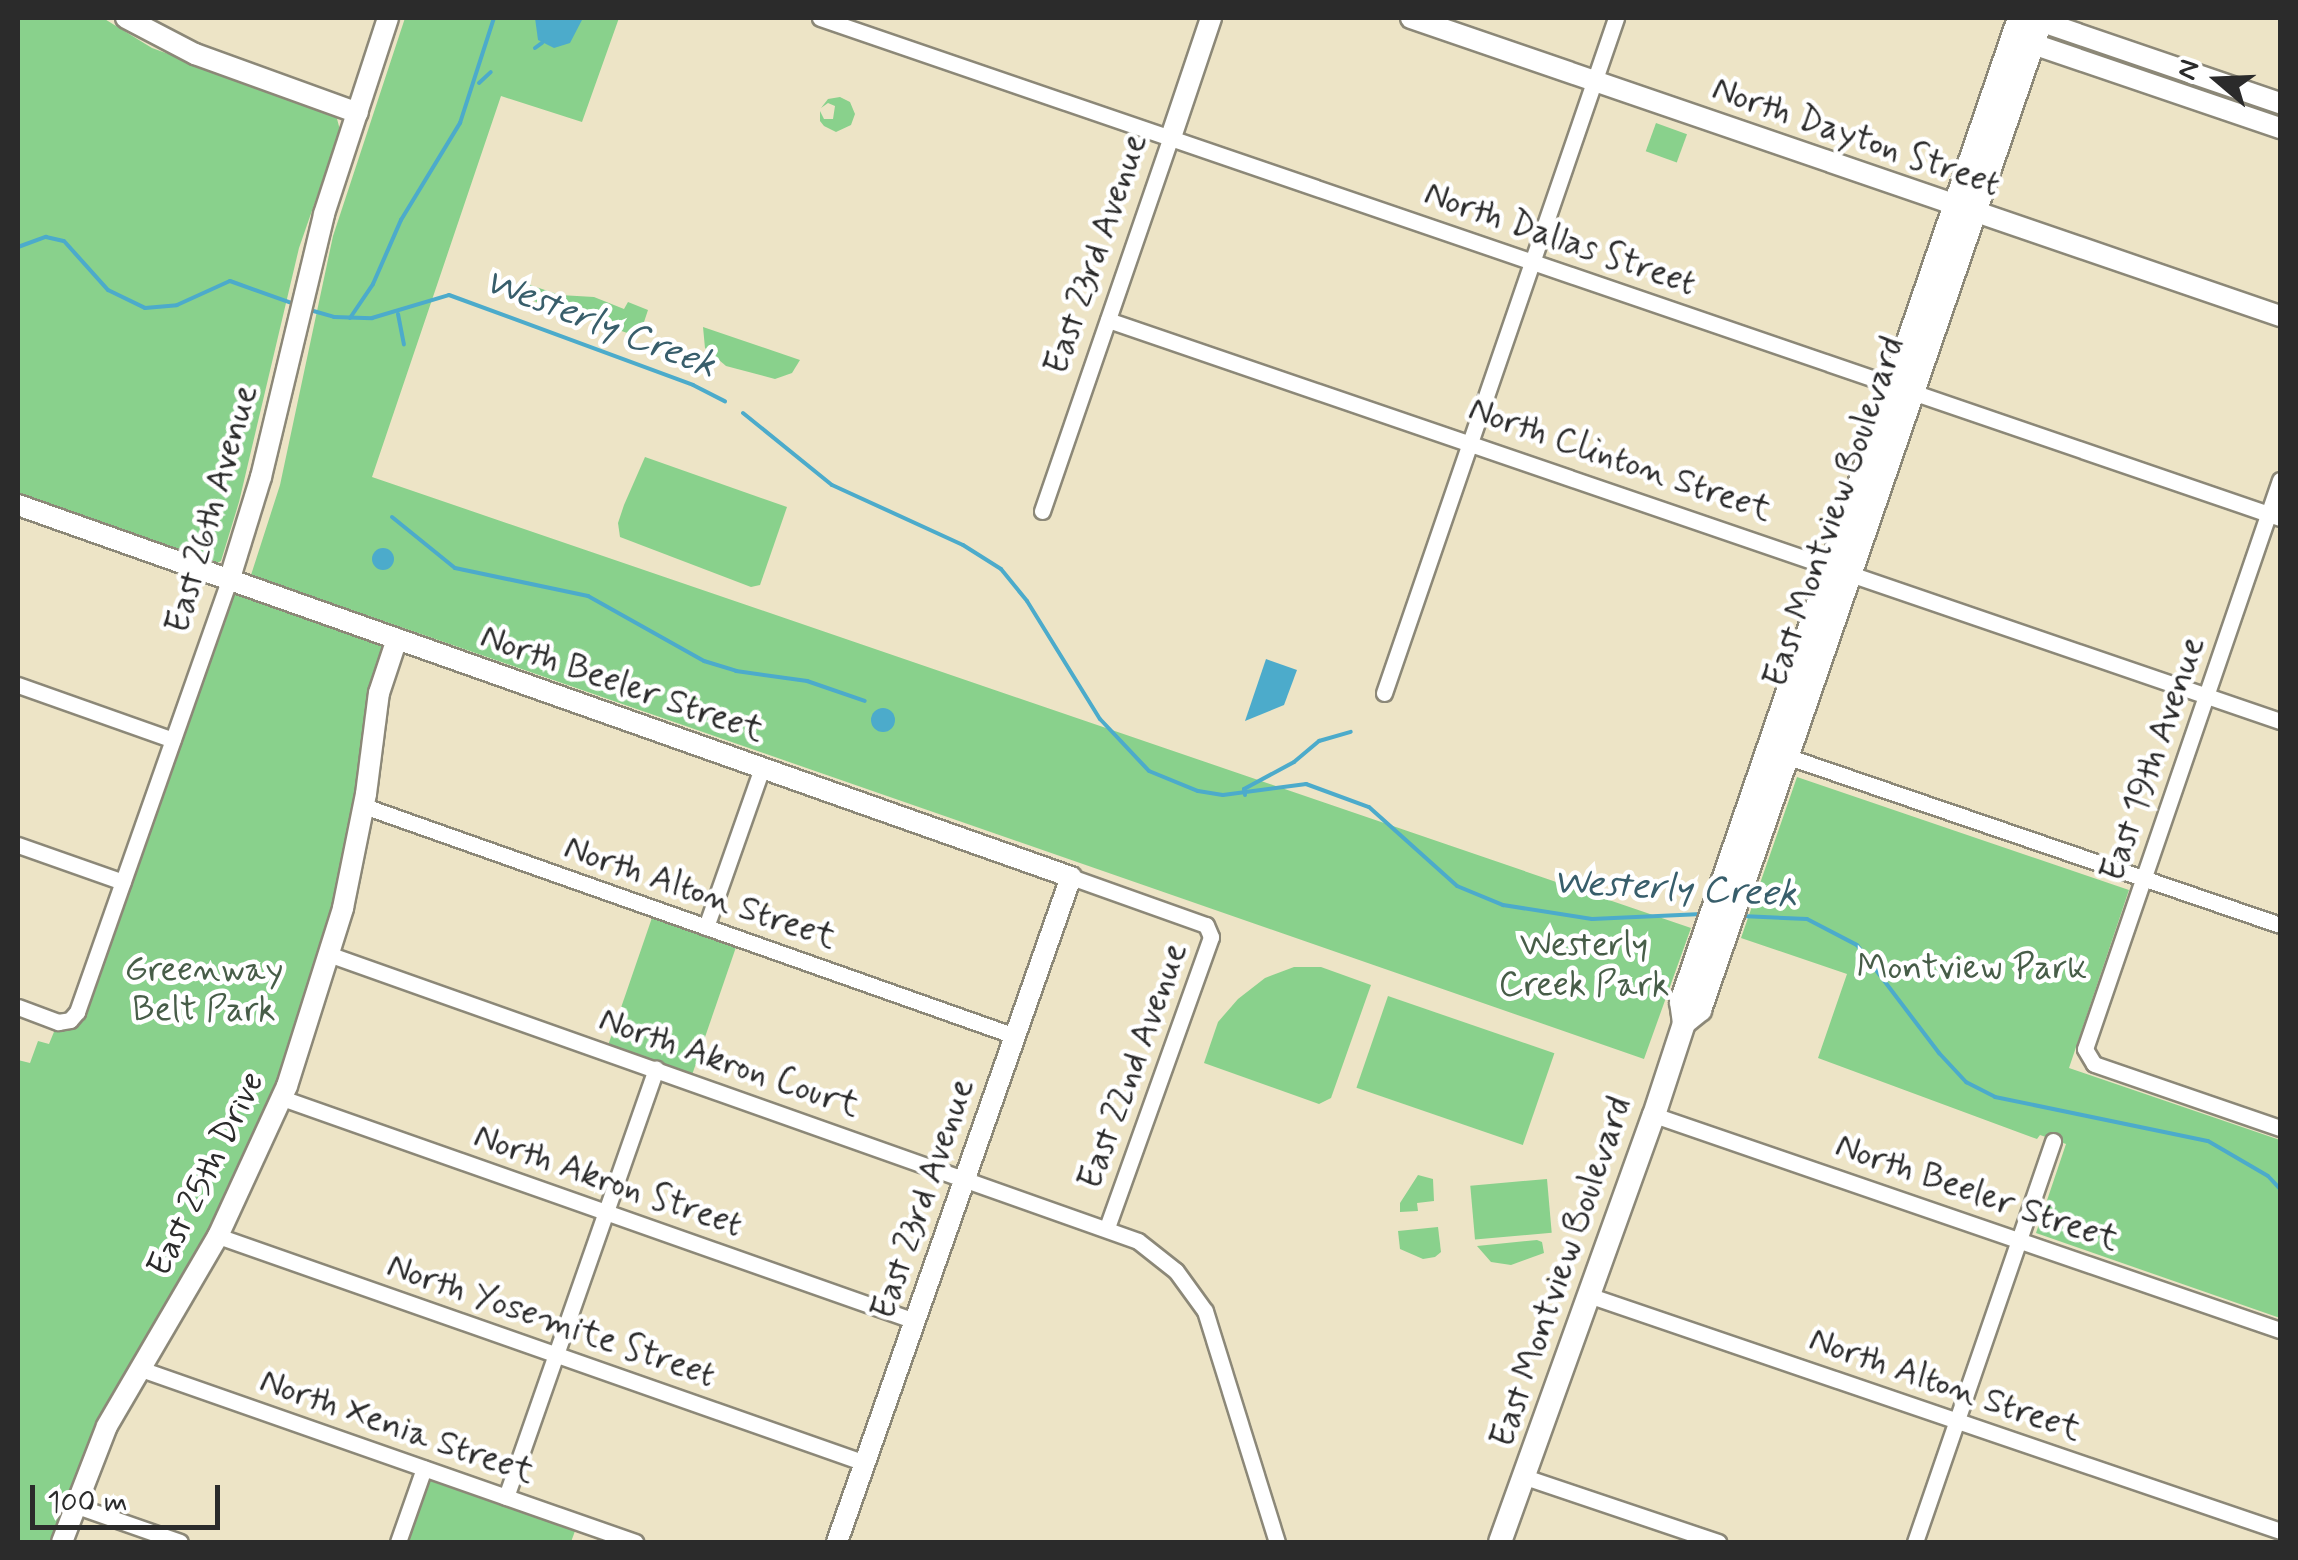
<!DOCTYPE html>
<style>
body{margin:0}
#map{position:relative;width:2298px;height:1560px;overflow:hidden;background:#ede4c6;font-family:Mynerve,sans-serif}
div>[style]{position:absolute}
.green>*{inset:0;background:#89d18c;transform-origin:0 0}
.water>*{inset:0;background:#4cabcb}
.round{border-radius:50%}
.stream>*{height:4px;margin:-2px;padding:0 2px;transform-origin:2px;border-radius:2px;background:#4cabcb}
.roads{filter:drop-shadow(2px 0 #8c8878) drop-shadow(-2px 0 #8c8878) drop-shadow(0 2px #8c8878) drop-shadow(0 -2px #8c8878)}
.minor>*{height:15px;margin:-7.5px;padding:0 7.5px;transform-origin:7.5px;border-radius:7.5px;background:#fff}
.tertiary>*{height:20px;margin:-10px;padding:0 10px;transform-origin:10px;border-radius:10px;background:#fff}
.secondary>*{height:22px;margin:-11px;padding:0 11px;transform-origin:11px;border-radius:11px;background:#fff}
span{translate:-50% -50%;white-space:nowrap;text-align:center;line-height:1.15;-webkit-text-stroke:9px #fff;paint-order:stroke}
.street-label{font-size:35px;color:#2b2b2b}
.park-label{font-size:35px;color:#475d48}
.water-label{font-size:38px;color:#385e6b;font-style:italic}
.frame{position:absolute;inset:0;border:20px solid #2b2b2b;pointer-events:none}
.north{position:absolute;left:2168px;top:30px;width:100px;height:100px;-webkit-text-stroke:8px #fff;paint-order:stroke;rotate:289deg;font-size:28px;font-weight:700;line-height:40px;text-align:center;color:#2b2b2b}
.north::after{content:'';display:block;margin:auto;width:35px;height:45px;background:#2b2b2b;clip-path:polygon(50% 0,100% 100%,50% 72%,0 100%)}
.scale{position:absolute;left:30px;top:1485px;width:190px;height:45px;box-sizing:border-box;border:5px solid #2b2b2b;border-top:0;padding-left:12px;font-size:30px;line-height:35px;white-space:nowrap;color:#2b2b2b;-webkit-text-stroke:8px #fff;paint-order:stroke}
</style>
<div id="map">
<div class="green">
<i style="clip-path:polygon(18px 18px,103px 18px,152px 48px,336px 115px,340px 130px,299px 248px,239px 502px,221px 561px,210px 567px,18px 498px)"></i>
<i style="clip-path:polygon(405px 18px,619px 18px,582px 122px,501px 96px,372px 477px,1691px 928px,1644px 1059px,251px 575px,280px 485px,333px 236px)"></i>
<i style="clip-path:polygon(840px 97px,850px 102px,855px 114px,851px 125px,836px 132px,824px 126px,820px 121px,820px 111px,824px 119px,833px 119px,835px 106px,828px 103px,821px 108px,828px 99px)"></i>
<i style="left:1656px;top:123px;width:33px;height:30px;rotate:20deg"></i>
<i style="clip-path:polygon(530px 285px,560px 295px,594px 297px,624px 309px,628px 302px,648px 310px,639px 337px,525px 298px)"></i>
<i style="clip-path:polygon(703px 327px,800px 360px,792px 373px,775px 379px,726px 366px,705px 348px)"></i>
<i style="clip-path:polygon(645px 457px,787px 507px,760px 585px,751px 587px,620px 537px,618px 523px,624px 505px)"></i>
<i style="clip-path:polygon(229px 581px,397px 639px,366px 794px,287px 1086px,138px 1368px,62px 1542px,18px 1542px,18px 1060px,30px 1063px,38px 1041px,49px 1044px,58px 1022px,70px 1020px)"></i>
<i style="clip-path:polygon(1797px 777px,2129px 890px,2069px 1068px,2280px 1140px,2280px 1318px,2036px 1233px,2066px 1144px,2040px 1135px,2037px 1139px,1818px 1058px,1847px 974px,1741px 938px)"></i>
<i style="left:655px;top:909px;width:89px;height:151px;rotate:19deg"></i>
<i style="clip-path:polygon(1294px 967px,1321px 967px,1371px 985px,1331px 1098px,1319px 1104px,1204px 1063px,1218px 1022px,1238px 999px,1265px 978px)"></i>
<i style="left:1388px;top:996px;width:176px;height:97px;rotate:19deg"></i>
<i style="clip-path:polygon(1418px 1175px,1433px 1179px,1434px 1201px,1417px 1203px,1418px 1211px,1400px 1212px,1400px 1203px)"></i>
<i style="left:1547px;top:1179px;width:54px;height:77px;rotate:85deg"></i>
<i style="clip-path:polygon(1438px 1227px,1441px 1252px,1435px 1257px,1423px 1259px,1400px 1249px,1398px 1231px)"></i>
<i style="clip-path:polygon(1537px 1240px,1542px 1242px,1544px 1253px,1511px 1265px,1491px 1262px,1477px 1246px)"></i>
<i style="clip-path:polygon(428px 1480px,575px 1531px,571px 1542px,406px 1542px)"></i>
</div>
<div class="water">
<i style="clip-path:polygon(535px 18px,583px 18px,570px 43px,554px 48px,538px 40px)"></i>
<i class="round" style="left:372px;top:548px;width:22px;height:22px"></i>
<i style="clip-path:polygon(1266px 659px,1297px 670px,1284px 705px,1245px 721px)"></i>
<i class="round" style="left:871px;top:708px;width:24px;height:24px"></i>
</div>
<div class="stream">
<i style="left:535px;top:48px;width:9px;rotate:-36deg"></i>
<i style="left:479px;top:83px;width:16px;rotate:-43deg"></i>
<i style="left:18px;top:247px;width:30px;rotate:-20deg"></i>
<i style="left:46px;top:237px;width:18px;rotate:13deg"></i>
<i style="left:64px;top:241px;width:66px;rotate:48.1deg"></i>
<i style="left:108px;top:290px;width:41px;rotate:25.9deg"></i>
<i style="left:145px;top:308px;width:32px;rotate:-5deg"></i>
<i style="left:177px;top:305px;width:58px;rotate:-24.4deg"></i>
<i style="left:230px;top:281px;width:71px;rotate:19.7deg"></i>
<i style="left:310px;top:310px;width:25px;rotate:16deg"></i>
<i style="left:334px;top:317px;width:38px;rotate:2deg"></i>
<i style="left:372px;top:318px;width:80px;rotate:-16.6deg"></i>
<i style="left:449px;top:295px;width:260px;rotate:20.2deg"></i>
<i style="left:693px;top:385px;width:36px;rotate:27deg"></i>
<i style="left:398px;top:314px;width:31px;rotate:79deg"></i>
<i style="left:350px;top:318px;width:41px;rotate:-55.9deg"></i>
<i style="left:373px;top:284px;width:70px;rotate:-66.4deg"></i>
<i style="left:401px;top:220px;width:114px;rotate:-58.7deg"></i>
<i style="left:460px;top:123px;width:110px;rotate:-72.1deg"></i>
<i style="left:743px;top:413px;width:114px;rotate:39deg"></i>
<i style="left:832px;top:485px;width:144px;rotate:24.6deg"></i>
<i style="left:963px;top:545px;width:45px;rotate:32.3deg"></i>
<i style="left:1001px;top:569px;width:41px;rotate:50.9deg"></i>
<i style="left:1027px;top:601px;width:139px;rotate:58.3deg"></i>
<i style="left:1100px;top:719px;width:71px;rotate:46.7deg"></i>
<i style="left:1149px;top:771px;width:53px;rotate:22.2deg"></i>
<i style="left:1198px;top:791px;width:25px;rotate:9deg"></i>
<i style="left:1223px;top:795px;width:84px;rotate:-7.5deg"></i>
<i style="left:1306px;top:784px;width:67px;rotate:20.1deg"></i>
<i style="left:1369px;top:807px;width:118px;rotate:41.9deg"></i>
<i style="left:1457px;top:886px;width:50px;rotate:22.4deg"></i>
<i style="left:1503px;top:905px;width:90px;rotate:8.9deg"></i>
<i style="left:1592px;top:919px;width:110px;rotate:-2.6deg"></i>
<i style="left:392px;top:517px;width:81px;rotate:39deg"></i>
<i style="left:455px;top:568px;width:136px;rotate:11.9deg"></i>
<i style="left:588px;top:596px;width:133px;rotate:29.3deg"></i>
<i style="left:704px;top:661px;width:34px;rotate:17deg"></i>
<i style="left:736px;top:671px;width:72px;rotate:8deg"></i>
<i style="left:807px;top:681px;width:61px;rotate:19deg"></i>
<i style="left:1245px;top:795px;width:6px;rotate:-99deg"></i>
<i style="left:1244px;top:789px;width:57px;rotate:-28.4deg"></i>
<i style="left:1294px;top:762px;width:33px;rotate:-40deg"></i>
<i style="left:1319px;top:741px;width:33px;rotate:-16deg"></i>
<i style="left:1741px;top:916px;width:66px;rotate:2.6deg"></i>
<i style="left:1807px;top:919px;width:56px;rotate:27.5deg"></i>
<i style="left:1857px;top:945px;width:136px;rotate:52.8deg"></i>
<i style="left:1939px;top:1053px;width:40px;rotate:47deg"></i>
<i style="left:1966px;top:1082px;width:33px;rotate:27deg"></i>
<i style="left:1995px;top:1097px;width:217px;rotate:11.7deg"></i>
<i style="left:2208px;top:1141px;width:69px;rotate:30.3deg"></i>
<i style="left:2268px;top:1176px;width:18px;rotate:47deg"></i>
</div>
<div class="roads">
<div class="minor">
<i style="left:820px;top:18px;width:1543px;rotate:18.9deg"></i>
<i style="left:1108px;top:320px;width:1239px;rotate:18.89deg"></i>
<i style="left:2280px;top:480px;width:601px;rotate:108.92deg"></i>
<i style="left:2085px;top:1049px;width:17px;rotate:59deg"></i>
<i style="left:2094px;top:1064px;width:197px;rotate:19deg"></i>
<i style="left:1042px;top:511px;width:396px;rotate:-71deg"></i>
<i style="left:18px;top:685px;width:164px;rotate:19.5deg"></i>
<i style="left:1384px;top:693px;width:714px;rotate:-71.03deg"></i>
<i style="left:1783px;top:755px;width:525px;rotate:18.88deg"></i>
<i style="left:364px;top:806px;width:690px;rotate:19.46deg"></i>
<i style="left:18px;top:845px;width:111px;rotate:19.4deg"></i>
<i style="left:1071px;top:877px;width:143px;rotate:19.6deg"></i>
<i style="left:1206px;top:925px;width:13px;rotate:67deg"></i>
<i style="left:1211px;top:937px;width:308px;rotate:109.7deg"></i>
<i style="left:706px;top:927px;width:169px;rotate:-70.6deg"></i>
<i style="left:331px;top:955px;width:856px;rotate:19.51deg"></i>
<i style="left:1138px;top:1241px;width:48px;rotate:38.3deg"></i>
<i style="left:1176px;top:1271px;width:49px;rotate:54.1deg"></i>
<i style="left:1205px;top:1311px;width:242px;rotate:72.7deg"></i>
<i style="left:18px;top:1007px;width:43px;rotate:20.6deg"></i>
<i style="left:58px;top:1022px;width:12px;rotate:-9deg"></i>
<i style="left:70px;top:1020px;width:11px;rotate:-49deg"></i>
<i style="left:77px;top:1012px;width:457px;rotate:-70.6deg"></i>
<i style="left:282px;top:1098px;width:671px;rotate:19.41deg"></i>
<i style="left:1654px;top:1115px;width:662px;rotate:18.96deg"></i>
<i style="left:218px;top:1236px;width:686px;rotate:19.33deg"></i>
<i style="left:1591px;top:1296px;width:728px;rotate:18.83deg"></i>
<i style="left:138px;top:1368px;width:527px;rotate:19.3deg"></i>
<i style="left:1525px;top:1477px;width:204px;rotate:18.6deg"></i>
<i style="left:506px;top:1497px;width:454px;rotate:-70.7deg"></i>
<i style="left:74px;top:1505px;width:112px;rotate:19.2deg"></i>
<i style="left:398px;top:1542px;width:78px;rotate:-70.6deg"></i>
<i style="left:1915px;top:1542px;width:424px;rotate:-71deg"></i>
</div>
<div class="tertiary">
<i style="left:126px;top:18px;width:78px;rotate:27.6deg"></i>
<i style="left:195px;top:54px;width:173px;rotate:19.9deg"></i>
<i style="left:1411px;top:18px;width:919px;rotate:18.93deg"></i>
<i style="left:2029px;top:23px;width:11px;rotate:-10deg"></i>
<i style="left:2040px;top:21px;width:254px;rotate:18.9deg"></i>
<i style="left:2024px;top:33px;width:14px;rotate:51deg"></i>
<i style="left:2033px;top:44px;width:261px;rotate:18.8deg"></i>
<i style="left:1171px;top:137px;width:126px;rotate:-71.4deg"></i>
<i style="left:18px;top:505px;width:1117px;rotate:19.46deg"></i>
<i style="left:1071px;top:877px;width:705px;rotate:109.39deg"></i>
<i style="left:229px;top:581px;width:109px;rotate:-72.9deg"></i>
<i style="left:261px;top:477px;width:270px;rotate:-76.5deg"></i>
<i style="left:324px;top:214px;width:206px;rotate:-71.9deg"></i>
<i style="left:62px;top:1542px;width:124px;rotate:-68.8deg"></i>
<i style="left:107px;top:1426px;width:220px;rotate:-59.7deg"></i>
<i style="left:218px;top:1236px;width:165px;rotate:-65.3deg"></i>
<i style="left:287px;top:1086px;width:187px;rotate:-72.5deg"></i>
<i style="left:343px;top:908px;width:116px;rotate:-78.6deg"></i>
<i style="left:366px;top:794px;width:102px;rotate:-82.7deg"></i>
<i style="left:379px;top:693px;width:57px;rotate:-71.6deg"></i>
</div>
<div class="secondary">
<i style="left:1684px;top:1023px;width:21px;rotate:-39deg"></i>
<i style="left:1700px;top:1010px;width:1049px;rotate:-70.98deg"></i>
<i style="left:1500px;top:1542px;width:454px;rotate:-70.2deg"></i>
<i style="left:1654px;top:1115px;width:97px;rotate:-71.9deg"></i>
<i style="left:1684px;top:1023px;width:21px;rotate:-98deg"></i>
<i style="left:1681px;top:1002px;width:1040px;rotate:-71.04deg"></i>
</div>
</div>
<div class="street-label">
<span style="left:1856px;top:137px;rotate:19deg">North Dayton Street</span>
<span style="left:1560px;top:239px;rotate:19deg">North Dallas Street</span>
<span style="left:1096px;top:254px;rotate:-71deg">East 23rd Avenue</span>
<span style="left:1620px;top:460px;rotate:19deg">North Clinton Street</span>
<span style="left:212px;top:509px;rotate:-74deg">East 26th Avenue</span>
<span style="left:1834px;top:512px;rotate:-71deg">East Montview Boulevard</span>
<span style="left:622px;top:684px;rotate:19deg">North Beeler Street</span>
<span style="left:2153px;top:759px;rotate:-71deg">East 19th Avenue</span>
<span style="left:700px;top:893px;rotate:19deg">North Alton Street</span>
<span style="left:729px;top:1063px;rotate:19deg">North Akron Court</span>
<span style="left:1133px;top:1066px;rotate:-70deg">East 22nd Avenue</span>
<span style="left:206px;top:1174px;rotate:-64deg">East 25th Drive</span>
<span style="left:608px;top:1181px;rotate:19deg">North Akron Street</span>
<span style="left:1977px;top:1193px;rotate:19deg">North Beeler Street</span>
<span style="left:923px;top:1199px;rotate:-71deg">East 23rd Avenue</span>
<span style="left:1561px;top:1272px;rotate:-71deg">East Montview Boulevard</span>
<span style="left:551px;top:1321px;rotate:19deg">North Yosemite Street</span>
<span style="left:1945px;top:1385px;rotate:19deg">North Alton Street</span>
<span style="left:397px;top:1427px;rotate:19deg">North Xenia Street</span>
</div>
<div class="park-label">
<span style="left:1584px;top:965px">Westerly<br>Creek Park</span>
<span style="left:1972px;top:968px">Montview Park</span>
<span style="left:204px;top:990px">Greenway<br>Belt Park</span>
</div>
<div class="water-label">
<span style="left:600px;top:324px;rotate:21deg">Westerly Creek</span>
<span style="left:1675px;top:889px;rotate:3deg">Westerly Creek</span>
</div>
<div class="frame"></div>
<div class="north">N</div>
<div class="scale">100 m</div>
</div>
